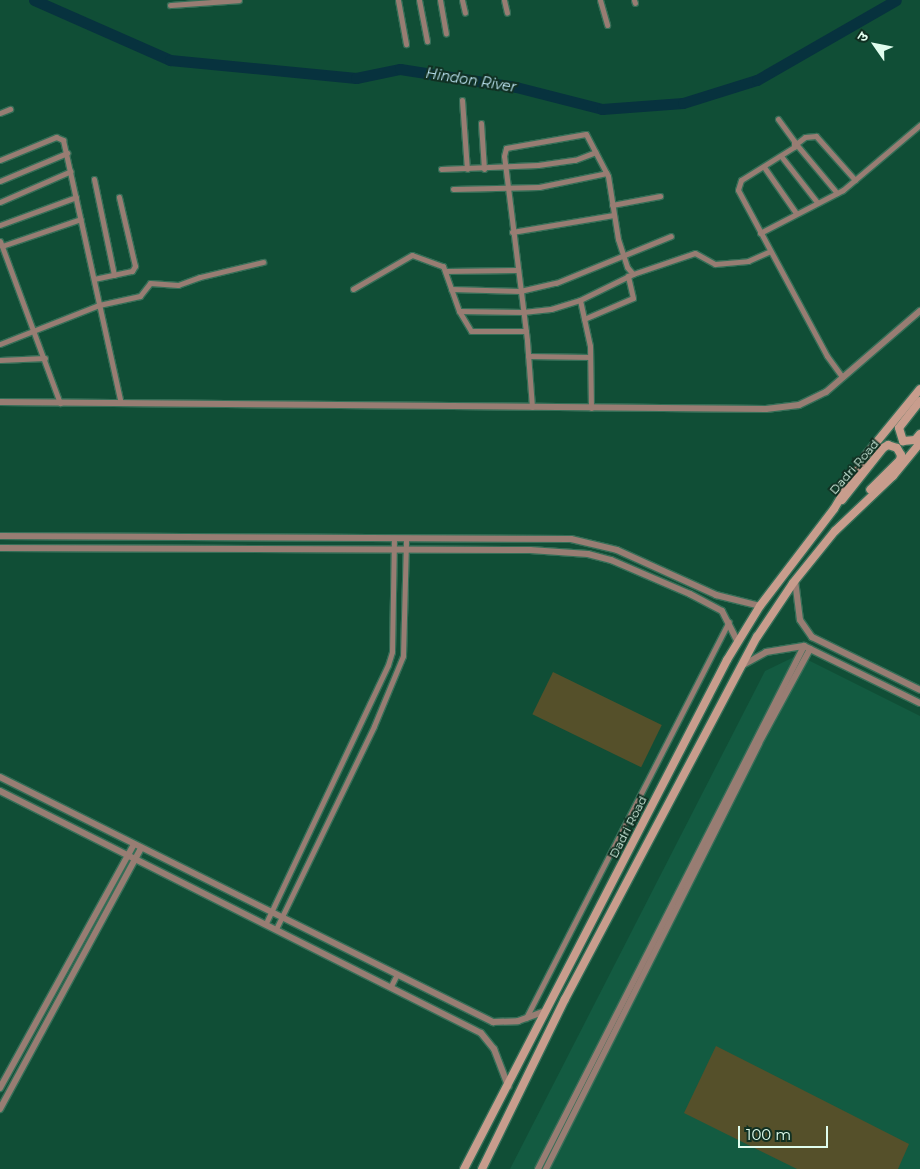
<!DOCTYPE html>
<meta charset="utf-8">
<style>
body{margin:0}
#map{position:relative;width:920px;height:1169px;overflow:hidden;background:#104e36;font-family:Montserrat,"Noto Sans Devanagari",sans-serif}
div>[style]{position:absolute}
.built>*{inset:0;background:#135b41}
.green>*{inset:0;background:#55502a;transform-origin:0 0}
.river>*{height:11px;margin:-5.5px;padding:0 5.5px;transform-origin:5.5px;border-radius:5.5px;background:#07323e}
.roads{filter:drop-shadow(1px 0 #356e57) drop-shadow(-1px 0 #356e57) drop-shadow(0 1px #356e57) drop-shadow(0 -1px #356e57)}
.minor>*{height:5px;margin:-2.5px;padding:0 2.5px;transform-origin:2.5px;border-radius:2.5px;background:#987d73}
.tertiary>*{height:6px;margin:-3px;padding:0 3px;transform-origin:3px;border-radius:3px;background:#987d73}
.secondary>*{height:8px;margin:-4px;padding:0 4px;transform-origin:4px;border-radius:4px;background:#c89d8d}
span{translate:-50% -50%;white-space:nowrap;text-align:center;line-height:1.15;-webkit-text-stroke:4px #103022;paint-order:stroke}
.street-label{font-size:12px;color:#e0fdee}
.water-label{font-size:14px;color:#bfe6f5;font-style:italic}
.north{position:absolute;left:850px;top:20px;width:50px;height:50px;-webkit-text-stroke:4px #103022;paint-order:stroke;rotate:303deg;font-size:14px;font-weight:700;line-height:20px;text-align:center;color:#e0fdee}
.north::after{content:'';display:block;margin:auto;width:18px;height:22px;background:#e0fdee;clip-path:polygon(50% 0,100% 100%,50% 72%,0 100%)}
.scale{position:absolute;left:738px;top:1126px;width:90px;height:22px;box-sizing:border-box;border:2px solid #e0fdee;border-top:0;padding-left:6px;font-size:15px;line-height:18px;white-space:nowrap;color:#e0fdee;-webkit-text-stroke:4px #103022;paint-order:stroke}
</style>
<div id="map">
<div class="built">
<i style="clip-path:polygon(798px 655px,920px 716px,920px 1169px,510px 1169px,765px 671px)"></i>
</div>
<div class="green">
<i style="left:553px;top:672px;width:121px;height:47px;rotate:26deg"></i>
<i style="clip-path:polygon(716px 1046px,909px 1144px,898px 1169px,797px 1169px,684px 1113px)"></i>
</div>
<div class="river">
<i style="left:34px;top:0;width:149px;rotate:23.8deg"></i>
<i style="left:170px;top:60px;width:187px;rotate:5.5deg"></i>
<i style="left:356px;top:78px;width:45px;rotate:-11.6deg"></i>
<i style="left:400px;top:69px;width:117px;rotate:8.8deg"></i>
<i style="left:516px;top:87px;width:89px;rotate:14.3deg"></i>
<i style="left:602px;top:109px;width:81px;rotate:-4.2deg"></i>
<i style="left:683px;top:103px;width:77px;rotate:-17.3deg"></i>
<i style="left:757px;top:80px;width:160px;rotate:-29.9deg"></i>
</div>
<div class="roads">
<div class="minor">
<i style="left:398px;top:0;width:45px;rotate:79.7deg"></i>
<i style="left:419px;top:0;width:42px;rotate:79deg"></i>
<i style="left:440px;top:0;width:34px;rotate:80deg"></i>
<i style="left:462px;top:0;width:13px;rotate:77deg"></i>
<i style="left:504px;top:0;width:13px;rotate:77deg"></i>
<i style="left:600px;top:0;width:26px;rotate:74deg"></i>
<i style="left:634px;top:0;width:3px;rotate:72deg"></i>
<i style="left:170px;top:5px;width:69px;rotate:-4.1deg"></i>
<i style="left:462px;top:100px;width:69px;rotate:85.9deg"></i>
<i style="left:0;top:113px;width:11px;rotate:-22deg"></i>
<i style="left:778px;top:119px;width:27px;rotate:54deg"></i>
<i style="left:794px;top:141px;width:6px;rotate:90deg"></i>
<i style="left:794px;top:147px;width:62px;rotate:148.1deg"></i>
<i style="left:741px;top:180px;width:10px;rotate:107deg"></i>
<i style="left:738px;top:190px;width:188px;rotate:61.8deg"></i>
<i style="left:827px;top:356px;width:26px;rotate:54deg"></i>
<i style="left:481px;top:123px;width:46px;rotate:86.3deg"></i>
<i style="left:781px;top:156px;width:58px;rotate:52deg"></i>
<i style="left:0;top:160px;width:61px;rotate:-22.3deg"></i>
<i style="left:56px;top:137px;width:8px;rotate:23deg"></i>
<i style="left:63px;top:140px;width:269px;rotate:77.6deg"></i>
<i style="left:764px;top:167px;width:56px;rotate:55.2deg"></i>
<i style="left:441px;top:169px;width:97px;rotate:-2.4deg"></i>
<i style="left:538px;top:165px;width:37px;rotate:-8deg"></i>
<i style="left:575px;top:160px;width:22px;rotate:-21deg"></i>
<i style="left:94px;top:179px;width:98px;rotate:78.2deg"></i>
<i style="left:0;top:181px;width:73px;rotate:-22.7deg"></i>
<i style="left:453px;top:189px;width:86px;rotate:-1.3deg"></i>
<i style="left:539px;top:187px;width:69px;rotate:-11.6deg"></i>
<i style="left:837px;top:193px;width:64px;rotate:-129.9deg"></i>
<i style="left:796px;top:144px;width:11px;rotate:-38deg"></i>
<i style="left:805px;top:137px;width:11px;rotate:-5deg"></i>
<i style="left:816px;top:136px;width:59px;rotate:48.4deg"></i>
<i style="left:0;top:202px;width:77px;rotate:-23.6deg"></i>
<i style="left:612px;top:205px;width:49px;rotate:-10.6deg"></i>
<i style="left:0;top:225px;width:81px;rotate:-20.2deg"></i>
<i style="left:512px;top:232px;width:103px;rotate:-9.5deg"></i>
<i style="left:760px;top:233px;width:93px;rotate:-27.4deg"></i>
<i style="left:843px;top:190px;width:101px;rotate:-40.2deg"></i>
<i style="left:0;top:241px;width:173px;rotate:69.7deg"></i>
<i style="left:2px;top:246px;width:83px;rotate:-18.9deg"></i>
<i style="left:445px;top:271px;width:72px;rotate:-0.8deg"></i>
<i style="left:94px;top:279px;width:39px;rotate:-12deg"></i>
<i style="left:132px;top:271px;width:6px;rotate:-59deg"></i>
<i style="left:135px;top:266px;width:71px;rotate:-103.1deg"></i>
<i style="left:353px;top:289px;width:68px;rotate:-30deg"></i>
<i style="left:412px;top:255px;width:33px;rotate:20deg"></i>
<i style="left:443px;top:266px;width:48px;rotate:70.4deg"></i>
<i style="left:459px;top:311px;width:23px;rotate:59deg"></i>
<i style="left:471px;top:331px;width:55px"></i>
<i style="left:451px;top:289px;width:69px;rotate:1.7deg"></i>
<i style="left:520px;top:291px;width:37px;rotate:-13deg"></i>
<i style="left:556px;top:283px;width:124px;rotate:-22.2deg"></i>
<i style="left:459px;top:311px;width:64px;rotate:0.9deg"></i>
<i style="left:523px;top:312px;width:28px;rotate:-6deg"></i>
<i style="left:551px;top:309px;width:30px;rotate:-17deg"></i>
<i style="left:584px;top:319px;width:53px;rotate:-23.2deg"></i>
<i style="left:633px;top:298px;width:23px;rotate:-103deg"></i>
<i style="left:0;top:344px;width:106px;rotate:-21.5deg"></i>
<i style="left:99px;top:305px;width:42px;rotate:-12.4deg"></i>
<i style="left:140px;top:296px;width:16px;rotate:-52deg"></i>
<i style="left:150px;top:283px;width:28px;rotate:4deg"></i>
<i style="left:178px;top:285px;width:23px;rotate:-20deg"></i>
<i style="left:200px;top:277px;width:65px;rotate:-13.4deg"></i>
<i style="left:528px;top:356px;width:62px;rotate:0.9deg"></i>
<i style="left:0;top:360px;width:45px;rotate:-2.5deg"></i>
<i style="left:532px;top:407px;width:67px;rotate:-94.3deg"></i>
<i style="left:527px;top:340px;width:185px;rotate:-97.1deg"></i>
<i style="left:504px;top:156px;width:8px;rotate:-76deg"></i>
<i style="left:506px;top:148px;width:81px;rotate:-9.9deg"></i>
<i style="left:586px;top:134px;width:47px;rotate:62.4deg"></i>
<i style="left:608px;top:176px;width:64px;rotate:81deg"></i>
<i style="left:618px;top:239px;width:29px;rotate:72deg"></i>
<i style="left:627px;top:267px;width:9px;rotate:49deg"></i>
<i style="left:633px;top:274px;width:65px;rotate:-18.7deg"></i>
<i style="left:695px;top:253px;width:23px;rotate:29deg"></i>
<i style="left:715px;top:264px;width:33px;rotate:-5deg"></i>
<i style="left:748px;top:261px;width:24px;rotate:-24deg"></i>
<i style="left:591px;top:408px;width:62px;rotate:-90.9deg"></i>
<i style="left:590px;top:346px;width:47px;rotate:-102.3deg"></i>
<i style="left:580px;top:300px;width:59px;rotate:-26.1deg"></i>
<i style="left:266px;top:923px;width:285px;rotate:-64.7deg"></i>
<i style="left:388px;top:665px;width:14px;rotate:-73deg"></i>
<i style="left:392px;top:652px;width:113px;rotate:-89deg"></i>
<i style="left:276px;top:929px;width:225px;rotate:-64.2deg"></i>
<i style="left:374px;top:726px;width:76px;rotate:-67.5deg"></i>
<i style="left:403px;top:656px;width:117px;rotate:-88.5deg"></i>
<i style="left:391px;top:986px;width:13px;rotate:-63deg"></i>
<i style="left:526px;top:1018px;width:445px;rotate:-62.9deg"></i>
</div>
<div class="tertiary">
<i style="left:0;top:402px;width:766px;rotate:0.52deg"></i>
<i style="left:766px;top:409px;width:33px;rotate:-7deg"></i>
<i style="left:799px;top:405px;width:30px;rotate:-26deg"></i>
<i style="left:826px;top:392px;width:124px;rotate:-40.8deg"></i>
<i style="left:0;top:536px;width:571px;rotate:0.3deg"></i>
<i style="left:571px;top:539px;width:47px;rotate:13.4deg"></i>
<i style="left:617px;top:550px;width:109px;rotate:24.4deg"></i>
<i style="left:716px;top:595px;width:45px;rotate:14deg"></i>
<i style="left:0;top:548px;width:530px;rotate:0.22deg"></i>
<i style="left:530px;top:550px;width:58px;rotate:3.9deg"></i>
<i style="left:588px;top:554px;width:24px;rotate:15deg"></i>
<i style="left:611px;top:560px;width:86px;rotate:23.3deg"></i>
<i style="left:690px;top:594px;width:36px;rotate:28deg"></i>
<i style="left:722px;top:611px;width:35px;rotate:63deg"></i>
<i style="left:795px;top:580px;width:40px;rotate:82.9deg"></i>
<i style="left:800px;top:620px;width:21px;rotate:55deg"></i>
<i style="left:812px;top:637px;width:120px;rotate:26.1deg"></i>
<i style="left:743px;top:665px;width:26px;rotate:-29deg"></i>
<i style="left:766px;top:652px;width:38px;rotate:-9deg"></i>
<i style="left:804px;top:646px;width:129px;rotate:26.2deg"></i>
<i style="left:0;top:777px;width:551px;rotate:26.43deg"></i>
<i style="left:493px;top:1022px;width:25px;rotate:-2deg"></i>
<i style="left:518px;top:1021px;width:29px;rotate:-20deg"></i>
<i style="left:0;top:791px;width:538px;rotate:26.71deg"></i>
<i style="left:481px;top:1033px;width:21px;rotate:51deg"></i>
<i style="left:494px;top:1049px;width:40px;rotate:69deg"></i>
<i style="left:0;top:1088px;width:278px;rotate:-61.2deg"></i>
<i style="left:0;top:1109px;width:297px;rotate:-61.6deg"></i>
<i style="left:538px;top:1169px;width:587px;rotate:-63.04deg"></i>
<i style="left:546px;top:1169px;width:476px;rotate:-63.4deg"></i>
<i style="left:759px;top:743px;width:107px;rotate:-61.5deg"></i>
</div>
<div class="secondary">
<i style="left:920px;top:401px;width:34px;rotate:128deg"></i>
<i style="left:899px;top:428px;width:14px;rotate:73deg"></i>
<i style="left:903px;top:441px;width:12px;rotate:-5deg"></i>
<i style="left:915px;top:440px;width:8px;rotate:-50deg"></i>
<i style="left:842px;top:500px;width:66px;rotate:-51.7deg"></i>
<i style="left:883px;top:448px;width:6px;rotate:-31deg"></i>
<i style="left:888px;top:445px;width:9px;rotate:18deg"></i>
<i style="left:897px;top:448px;width:8px;rotate:60deg"></i>
<i style="left:901px;top:455px;width:5px;rotate:101deg"></i>
<i style="left:900px;top:460px;width:42px;rotate:135deg"></i>
<i style="left:464px;top:1169px;width:573px;rotate:-62.67deg"></i>
<i style="left:727px;top:660px;width:63px;rotate:-58.6deg"></i>
<i style="left:760px;top:606px;width:122px;rotate:-52.7deg"></i>
<i style="left:834px;top:509px;width:63px;rotate:-59.3deg"></i>
<i style="left:866px;top:455px;width:85px;rotate:-50.7deg"></i>
<i style="left:482px;top:1169px;width:189px;rotate:-64deg"></i>
<i style="left:565px;top:999px;width:410px;rotate:-62.1deg"></i>
<i style="left:757px;top:637px;width:65px;rotate:-56.3deg"></i>
<i style="left:793px;top:583px;width:67px;rotate:-51.1deg"></i>
<i style="left:835px;top:531px;width:80px;rotate:-43.5deg"></i>
<i style="left:893px;top:476px;width:43px;rotate:-50.7deg"></i>
</div>
</div>
<div class="street-label">
<span style="left:854px;top:467px;rotate:-49deg">Dadri Road</span>
<span style="left:628px;top:827px;rotate:-63deg">Dadri Road</span>
</div>
<div class="water-label">
<span style="left:471px;top:80px;rotate:9deg">Hindon River</span>
</div>
<div class="north">उ</div>
<div class="scale">100 m</div>
</div>
